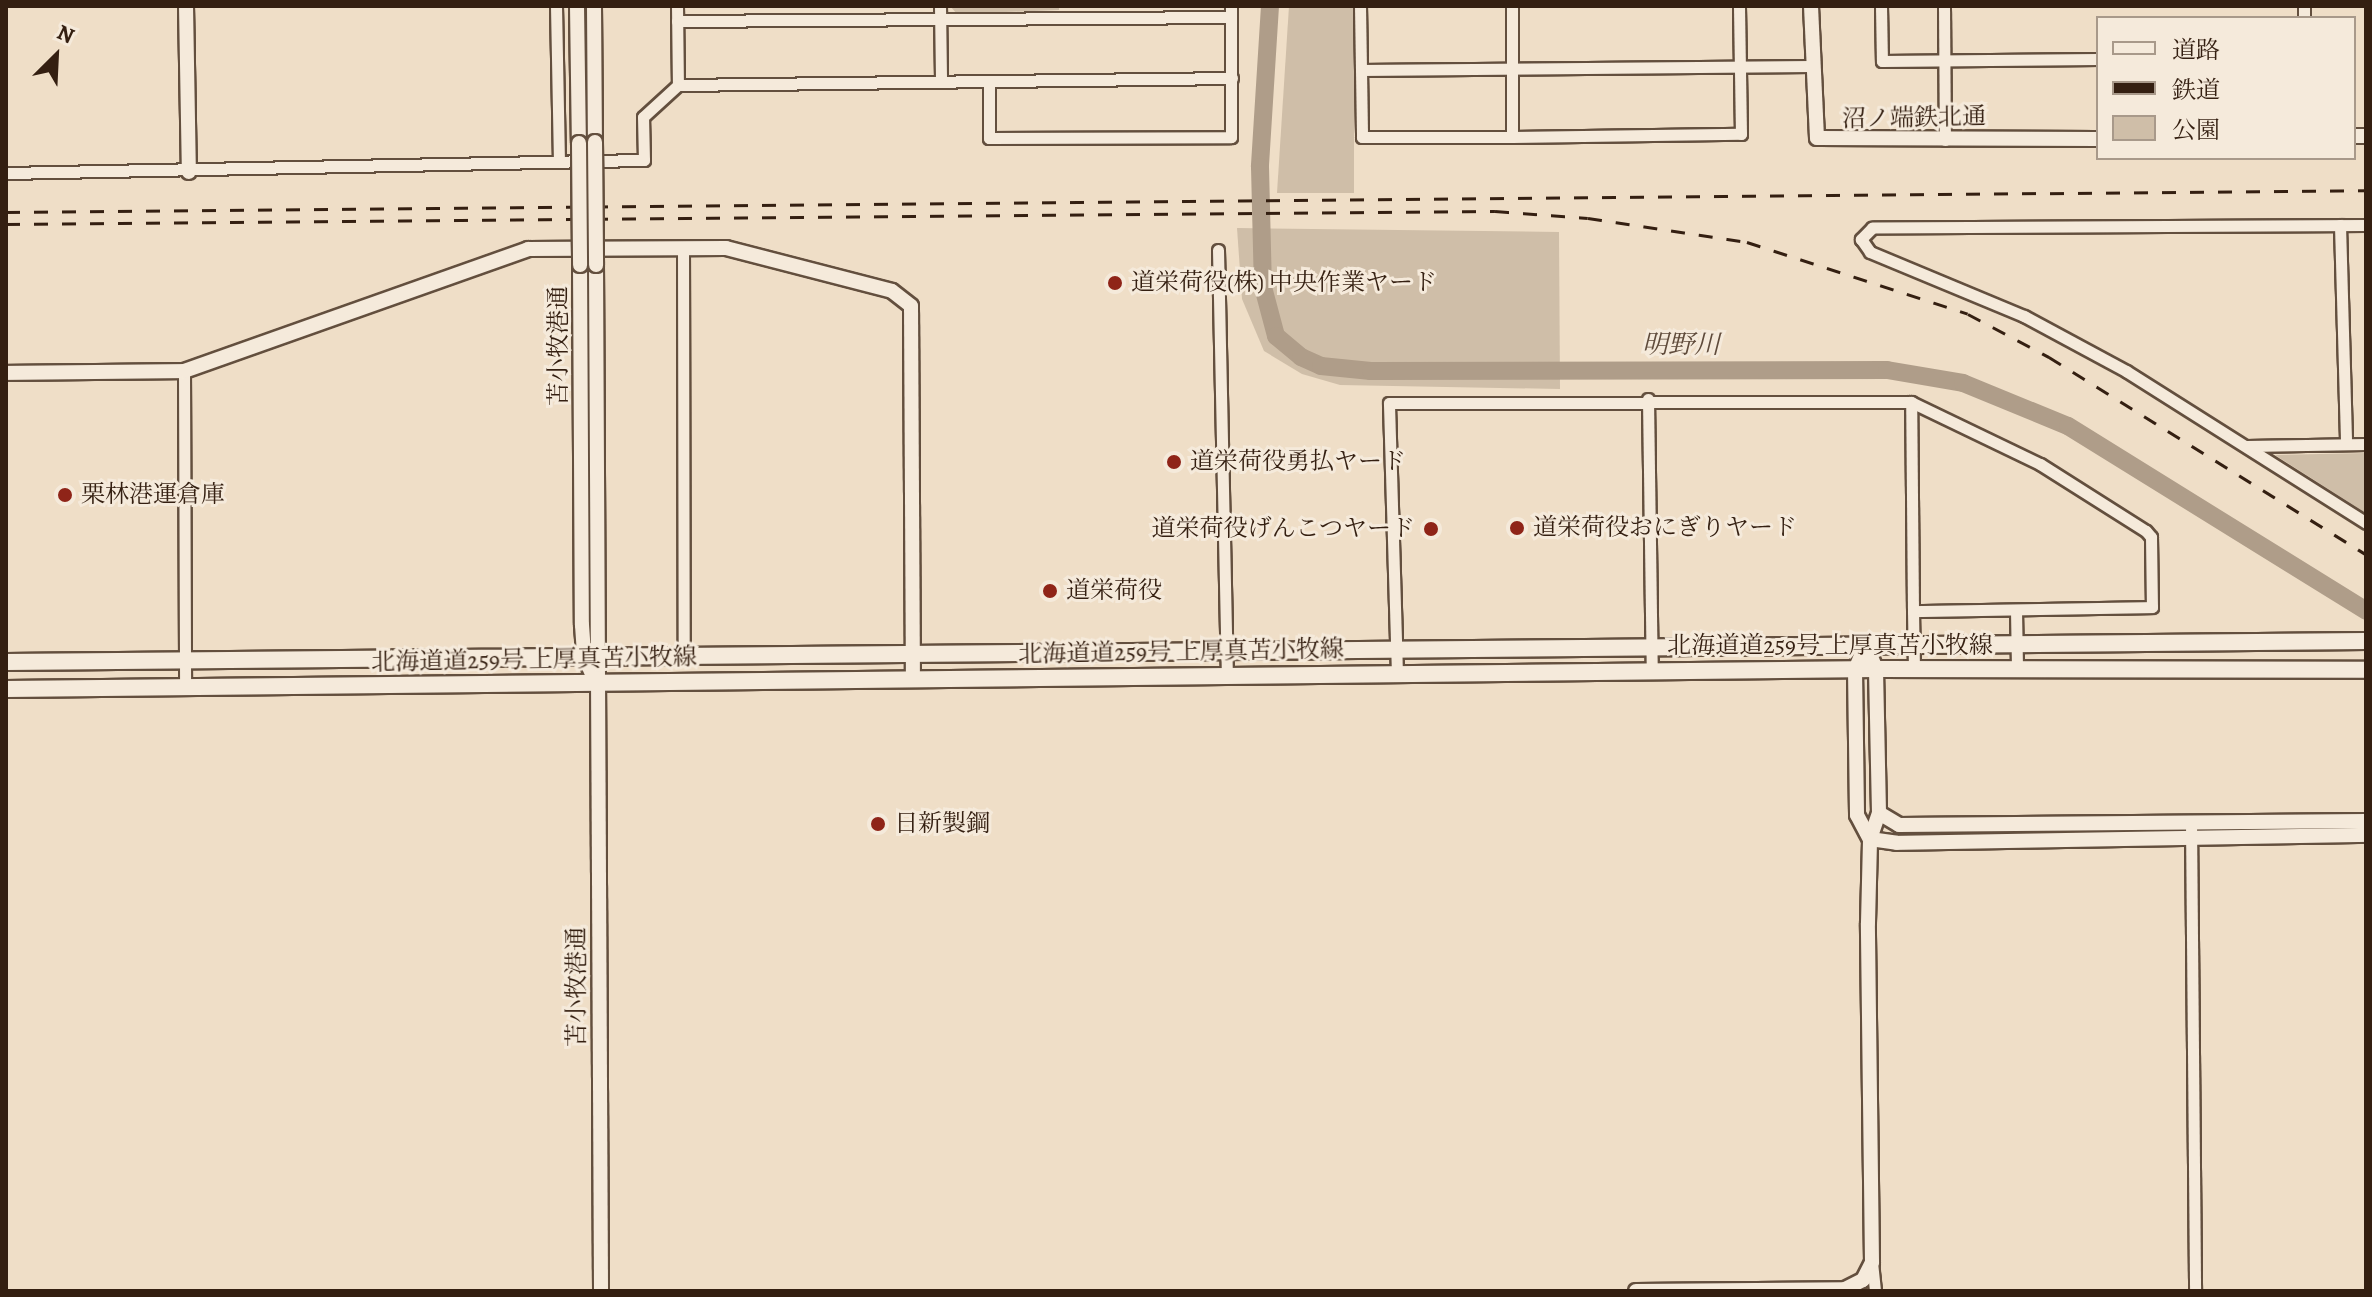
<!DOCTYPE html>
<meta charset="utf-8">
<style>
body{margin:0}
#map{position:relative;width:2372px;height:1297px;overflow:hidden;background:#efdec7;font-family:Alegreya,"Noto Serif JP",serif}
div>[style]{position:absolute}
.green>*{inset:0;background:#cfbea8}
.river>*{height:18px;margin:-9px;padding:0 9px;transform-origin:9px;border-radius:9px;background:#af9d89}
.roads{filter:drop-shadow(2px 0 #634f3e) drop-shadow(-2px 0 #634f3e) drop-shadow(0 2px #634f3e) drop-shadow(0 -2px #634f3e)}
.minor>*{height:11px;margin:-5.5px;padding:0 5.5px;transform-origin:5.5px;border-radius:5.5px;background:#f5eadb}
.tertiary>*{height:14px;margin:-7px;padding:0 7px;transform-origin:7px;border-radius:7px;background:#f5eadb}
.secondary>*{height:16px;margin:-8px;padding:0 8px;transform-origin:8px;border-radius:8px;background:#f5eadb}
.rail>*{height:3px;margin-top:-1.5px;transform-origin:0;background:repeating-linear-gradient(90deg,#341f11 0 14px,transparent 0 28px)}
.bridges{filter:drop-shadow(2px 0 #634f3e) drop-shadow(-2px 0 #634f3e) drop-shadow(0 2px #634f3e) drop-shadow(0 -2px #634f3e)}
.tertiary-bridge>*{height:14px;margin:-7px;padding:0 7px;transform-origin:7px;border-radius:7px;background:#f5eadb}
.dots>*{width:22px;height:22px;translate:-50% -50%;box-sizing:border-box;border:4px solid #f5eadb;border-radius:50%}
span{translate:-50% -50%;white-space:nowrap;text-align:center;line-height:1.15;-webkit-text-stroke:6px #f5eadb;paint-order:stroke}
.street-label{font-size:24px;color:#341f11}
.poi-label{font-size:24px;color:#341f11}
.left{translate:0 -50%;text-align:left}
.right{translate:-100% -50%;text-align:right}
.water-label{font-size:26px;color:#5f4b3b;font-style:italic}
.frame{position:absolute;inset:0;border:8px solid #341f11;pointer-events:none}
.legend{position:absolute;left:2096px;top:16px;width:260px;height:144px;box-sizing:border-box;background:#f5eadb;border:2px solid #a8998a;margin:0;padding:10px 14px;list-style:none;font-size:24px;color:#341f11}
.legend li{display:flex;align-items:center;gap:16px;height:40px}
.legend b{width:40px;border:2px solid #a8998a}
.north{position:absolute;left:16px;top:16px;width:80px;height:80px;-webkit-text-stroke:6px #f5eadb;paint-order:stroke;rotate:24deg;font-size:22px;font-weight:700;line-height:32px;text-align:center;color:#341f11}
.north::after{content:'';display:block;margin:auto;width:28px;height:36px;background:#341f11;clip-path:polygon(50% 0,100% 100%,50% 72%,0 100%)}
</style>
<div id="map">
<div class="green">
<i style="clip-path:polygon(950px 6px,1059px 6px,1059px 10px,957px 14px)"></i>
<i style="clip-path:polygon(1289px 6px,1354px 6px,1354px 193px,1277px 193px)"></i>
<i style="clip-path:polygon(1237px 228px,1559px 232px,1560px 389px,1340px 385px,1302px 374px,1264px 351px,1242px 299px)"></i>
<i style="clip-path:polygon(2366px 453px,2366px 513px,2275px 455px)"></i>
</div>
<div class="river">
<i style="left:1270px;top:6px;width:161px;rotate:93.6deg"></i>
<i style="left:1260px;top:167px;width:120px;rotate:88.6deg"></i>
<i style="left:1263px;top:287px;width:51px;rotate:75.1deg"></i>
<i style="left:1276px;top:336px;width:33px;rotate:40deg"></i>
<i style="left:1301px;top:357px;width:22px;rotate:24deg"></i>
<i style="left:1321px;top:366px;width:50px;rotate:5.7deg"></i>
<i style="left:1371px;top:371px;width:516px;rotate:-0.11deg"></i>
<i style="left:1887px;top:370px;width:77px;rotate:9.7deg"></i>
<i style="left:1963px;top:383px;width:113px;rotate:22.3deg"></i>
<i style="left:2068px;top:426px;width:351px;rotate:31.8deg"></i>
</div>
<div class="roads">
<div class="minor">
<i style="left:556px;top:6px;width:156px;rotate:88.9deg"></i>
<i style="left:677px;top:6px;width:79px;rotate:89.3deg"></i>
<i style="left:940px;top:6px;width:76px;rotate:89.2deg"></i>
<i style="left:1360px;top:6px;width:131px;rotate:89.1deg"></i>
<i style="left:1362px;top:137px;width:150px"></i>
<i style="left:1512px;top:137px;width:229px;rotate:-0.8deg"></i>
<i style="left:1741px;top:134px;width:128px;rotate:-90.9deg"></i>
<i style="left:1512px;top:6px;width:131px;rotate:90deg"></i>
<i style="left:1881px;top:6px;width:55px;rotate:89deg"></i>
<i style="left:1882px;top:61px;width:216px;rotate:-0.5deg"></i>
<i style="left:1944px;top:6px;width:134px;rotate:89.6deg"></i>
<i style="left:2304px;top:6px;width:12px;rotate:90deg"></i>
<i style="left:677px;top:21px;width:554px;rotate:-0.41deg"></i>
<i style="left:1361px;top:70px;width:450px;rotate:-0.5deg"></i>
<i style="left:989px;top:81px;width:57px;rotate:90deg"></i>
<i style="left:989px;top:138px;width:242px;rotate:-0.2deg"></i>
<i style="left:1231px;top:137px;width:131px;rotate:-90deg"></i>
<i style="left:6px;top:173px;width:638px;rotate:-1.17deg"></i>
<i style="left:644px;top:160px;width:43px;rotate:-91.3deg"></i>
<i style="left:643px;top:117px;width:47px;rotate:-42.4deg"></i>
<i style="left:678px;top:85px;width:554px;rotate:-0.72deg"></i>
<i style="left:2340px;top:225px;width:219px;rotate:88.4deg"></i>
<i style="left:2366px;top:225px;width:494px;rotate:179.7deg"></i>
<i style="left:1872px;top:228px;width:16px;rotate:135deg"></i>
<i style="left:1861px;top:239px;width:16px;rotate:55deg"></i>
<i style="left:1870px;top:252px;width:167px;rotate:22.6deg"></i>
<i style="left:2024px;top:316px;width:116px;rotate:28.3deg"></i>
<i style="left:2126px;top:371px;width:284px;rotate:32.3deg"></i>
<i style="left:683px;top:247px;width:408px;rotate:89.9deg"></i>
<i style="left:1218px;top:250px;width:426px;rotate:88.8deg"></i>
<i style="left:184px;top:371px;width:316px;rotate:89.8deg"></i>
<i style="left:1648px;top:399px;width:272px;rotate:89.2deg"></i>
<i style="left:2247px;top:446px;width:119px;rotate:-1deg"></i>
<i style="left:2016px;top:610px;width:59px;rotate:89deg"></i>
<i style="left:1913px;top:611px;width:58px;rotate:89deg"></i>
<i style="left:1397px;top:674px;width:271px;rotate:-91.7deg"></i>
<i style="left:1389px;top:403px;width:522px;rotate:-0.11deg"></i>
<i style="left:1911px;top:402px;width:143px;rotate:25.7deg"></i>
<i style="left:2040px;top:464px;width:125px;rotate:32.3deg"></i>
<i style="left:2146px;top:531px;width:8px;rotate:50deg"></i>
<i style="left:2151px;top:537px;width:70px;rotate:89.2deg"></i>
<i style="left:2152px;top:607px;width:239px;rotate:179deg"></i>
<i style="left:1913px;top:611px;width:209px;rotate:-90.5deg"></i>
<i style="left:2191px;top:822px;width:469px;rotate:89.5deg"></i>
<i style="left:1872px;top:1262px;width:29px;rotate:84deg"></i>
</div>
<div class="tertiary">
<i style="left:186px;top:6px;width:166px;rotate:89deg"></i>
<i style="left:577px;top:6px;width:137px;rotate:89.2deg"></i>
<i style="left:594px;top:6px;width:136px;rotate:89.6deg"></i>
<i style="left:1811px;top:6px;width:132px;rotate:87.4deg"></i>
<i style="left:1817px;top:138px;width:281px;rotate:0.2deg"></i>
<i style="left:2354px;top:136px;width:12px"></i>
<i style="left:580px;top:265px;width:360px;rotate:89.7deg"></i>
<i style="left:582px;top:625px;width:31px;rotate:86deg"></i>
<i style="left:584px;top:656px;width:30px;rotate:66deg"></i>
<i style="left:596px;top:265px;width:1026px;rotate:89.72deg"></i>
<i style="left:6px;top:373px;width:178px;rotate:-0.6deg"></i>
<i style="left:184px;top:371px;width:365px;rotate:-19.5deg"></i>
<i style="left:528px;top:249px;width:198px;rotate:-0.3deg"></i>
<i style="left:726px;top:248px;width:171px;rotate:14.5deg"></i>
<i style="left:892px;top:291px;width:24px;rotate:38deg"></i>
<i style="left:911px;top:306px;width:373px;rotate:89.7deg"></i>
<i style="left:1866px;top:644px;width:28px;rotate:113deg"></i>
<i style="left:1855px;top:670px;width:145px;rotate:89.2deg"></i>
<i style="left:1857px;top:815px;width:27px;rotate:62deg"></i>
<i style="left:1870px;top:839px;width:27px;rotate:8deg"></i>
<i style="left:1897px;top:843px;width:469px;rotate:-1deg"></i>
<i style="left:1879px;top:813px;width:23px;rotate:31deg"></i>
<i style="left:1899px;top:825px;width:467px;rotate:-0.5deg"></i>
<i style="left:1636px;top:1291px;width:209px;rotate:-0.5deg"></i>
<i style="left:1845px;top:1289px;width:20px;rotate:-27deg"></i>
<i style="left:1863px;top:1280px;width:20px;rotate:-63deg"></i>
<i style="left:1872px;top:1262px;width:339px;rotate:-90.7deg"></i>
<i style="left:1868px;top:923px;width:84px;rotate:-88.6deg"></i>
<i style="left:1870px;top:839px;width:28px;rotate:-71deg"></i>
<i style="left:1879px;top:813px;width:144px;rotate:-91.2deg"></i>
<i style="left:1876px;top:669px;width:27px;rotate:-112deg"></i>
</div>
<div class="secondary">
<i style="left:6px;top:662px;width:2360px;rotate:-0.51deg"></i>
<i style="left:6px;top:689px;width:1870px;rotate:-0.61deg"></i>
<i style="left:1876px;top:669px;width:490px;rotate:0.1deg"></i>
</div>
</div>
<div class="rail">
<i style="left:6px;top:212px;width:2360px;rotate:-0.53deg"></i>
<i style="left:6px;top:224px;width:1489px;rotate:-0.5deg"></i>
<i style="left:1495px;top:211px;width:93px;rotate:4.3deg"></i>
<i style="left:1588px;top:218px;width:161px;rotate:8.6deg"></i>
<i style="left:1747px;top:242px;width:232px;rotate:18deg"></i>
<i style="left:1968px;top:314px;width:92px;rotate:28deg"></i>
<i style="left:2049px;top:357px;width:373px;rotate:31.9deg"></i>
</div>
<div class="bridges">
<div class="tertiary-bridge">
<i style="left:595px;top:142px;width:123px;rotate:89.5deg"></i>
<i style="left:579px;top:143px;width:122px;rotate:89.5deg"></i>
</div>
</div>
<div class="dots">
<i style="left:1115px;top:283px;background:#8f2418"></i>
<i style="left:1174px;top:462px;background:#8f2418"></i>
<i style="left:65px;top:495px;background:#8f2418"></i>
<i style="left:1517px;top:528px;background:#8f2418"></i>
<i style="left:1431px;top:529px;background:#8f2418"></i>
<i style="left:1050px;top:591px;background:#8f2418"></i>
<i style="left:878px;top:824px;background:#8f2418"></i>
</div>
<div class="street-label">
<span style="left:1914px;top:118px;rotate:-1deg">沼ノ端鉄北通</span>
<span style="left:559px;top:346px;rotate:-90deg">苫小牧港通</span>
<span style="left:1830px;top:646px">北海道道259号 上厚真苫小牧線</span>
<span style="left:1181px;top:652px;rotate:-1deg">北海道道259号 上厚真苫小牧線</span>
<span style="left:534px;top:660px;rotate:-1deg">北海道道259号 上厚真苫小牧線</span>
<span style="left:577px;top:987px;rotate:-90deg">苫小牧港通</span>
</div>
<div class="poi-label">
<span class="left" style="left:1131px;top:283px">道栄荷役(株) 中央作業ヤード</span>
<span class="left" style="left:1190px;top:462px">道栄荷役勇払ヤード</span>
<span class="left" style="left:81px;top:495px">栗林港運倉庫</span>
<span class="left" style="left:1533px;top:528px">道栄荷役おにぎりヤード</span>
<span class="right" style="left:1415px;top:529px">道栄荷役げんこつヤード</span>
<span class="left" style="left:1066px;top:591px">道栄荷役</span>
<span class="left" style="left:894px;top:824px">日新製鋼</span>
</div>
<div class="water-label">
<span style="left:1681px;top:345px">明野川</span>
</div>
<div class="frame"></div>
<ul class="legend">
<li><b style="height:10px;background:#f5eadb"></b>道路</li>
<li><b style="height:10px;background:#341f11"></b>鉄道</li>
<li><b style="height:22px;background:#cfbea8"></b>公園</li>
</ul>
<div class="north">N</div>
</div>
